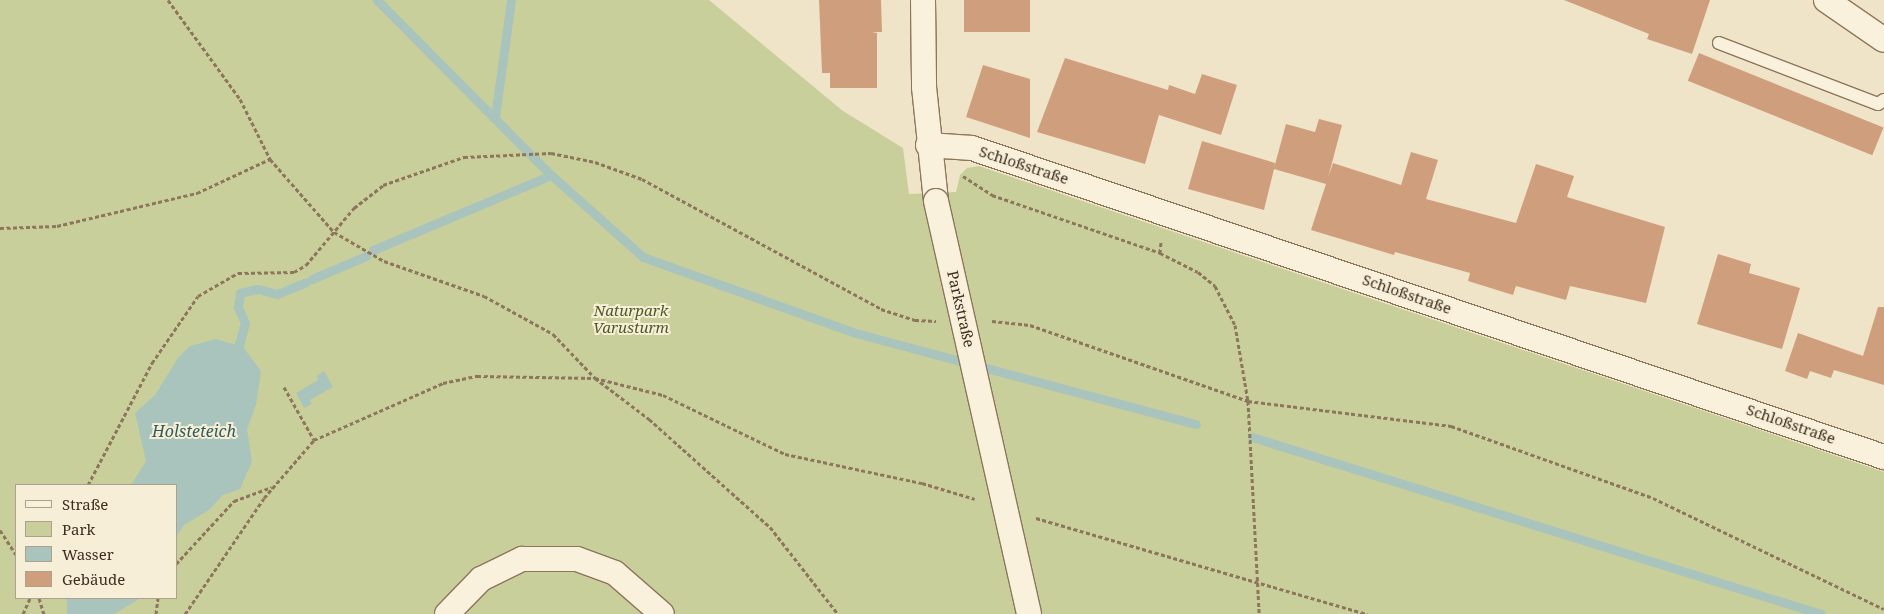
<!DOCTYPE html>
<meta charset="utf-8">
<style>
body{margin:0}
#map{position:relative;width:1884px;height:614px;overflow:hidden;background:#f0e4c8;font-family:"Noto Serif",serif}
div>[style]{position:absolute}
.green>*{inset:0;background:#c9cf9b}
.water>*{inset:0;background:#a9c4bc}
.stream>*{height:9px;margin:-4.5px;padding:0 4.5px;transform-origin:4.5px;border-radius:4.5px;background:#a9c4bc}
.building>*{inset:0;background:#cf9f7d;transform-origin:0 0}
.path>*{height:3px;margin-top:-1.5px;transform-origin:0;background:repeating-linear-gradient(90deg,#8d765c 0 4px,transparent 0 6.5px)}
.roads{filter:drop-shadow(1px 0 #8d765c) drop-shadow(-1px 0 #8d765c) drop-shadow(0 1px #8d765c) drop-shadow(0 -1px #8d765c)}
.lane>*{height:12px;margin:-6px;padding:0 6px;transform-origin:6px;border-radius:6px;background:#faf1dc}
.street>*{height:24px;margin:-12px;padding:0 12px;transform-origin:12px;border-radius:12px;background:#faf1dc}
.bridges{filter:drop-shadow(1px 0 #8d765c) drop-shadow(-1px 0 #8d765c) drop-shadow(0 1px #8d765c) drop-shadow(0 -1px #8d765c)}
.street-bridge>*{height:24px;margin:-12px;padding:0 12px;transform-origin:12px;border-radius:12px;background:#faf1dc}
span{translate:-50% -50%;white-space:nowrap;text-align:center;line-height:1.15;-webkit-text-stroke:4px #f7eed8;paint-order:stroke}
.street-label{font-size:15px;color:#3d2e20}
.park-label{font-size:15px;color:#4d5a26;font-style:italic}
.water-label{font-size:16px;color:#2f5d5a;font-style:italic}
.legend{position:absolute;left:15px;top:484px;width:162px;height:115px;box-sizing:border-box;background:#f7eed8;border:1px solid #ada18e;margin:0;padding:6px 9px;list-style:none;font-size:15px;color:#3d2e20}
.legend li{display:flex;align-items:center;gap:10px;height:25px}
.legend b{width:25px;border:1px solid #ada18e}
</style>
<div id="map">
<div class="green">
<i style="clip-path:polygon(evenodd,0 0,709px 0,843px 111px,903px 148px,909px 194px,956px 192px,960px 175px,967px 168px,979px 166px,1884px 472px,1884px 614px,0 614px,0 0,16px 485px,176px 485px,176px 598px,16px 598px,16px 485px)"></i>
</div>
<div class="water">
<i style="clip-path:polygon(216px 339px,243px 347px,261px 371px,256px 405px,247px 429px,252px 462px,240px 489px,223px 495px,209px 510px,184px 525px,176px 537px,176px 485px,131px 485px,146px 461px,135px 413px,155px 395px,178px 358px,190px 346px)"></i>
<i style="clip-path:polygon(324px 371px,333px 387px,310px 400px,312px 404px,304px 408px,296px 393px,318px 380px,317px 376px)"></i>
<i style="clip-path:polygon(67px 598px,141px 598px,114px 614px,67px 614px)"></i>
</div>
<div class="stream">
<i style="left:377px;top:0;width:247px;rotate:45.2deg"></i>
<i style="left:551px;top:175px;width:123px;rotate:41.7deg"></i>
<i style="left:643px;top:257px;width:222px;rotate:19.7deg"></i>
<i style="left:852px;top:332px;width:356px;rotate:15deg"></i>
<i style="left:495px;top:117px;width:118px;rotate:-82.2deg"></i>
<i style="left:373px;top:250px;width:193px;rotate:-22.8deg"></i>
<i style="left:312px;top:279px;width:59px;rotate:-23.1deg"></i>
<i style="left:239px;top:345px;width:23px;rotate:-75deg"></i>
<i style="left:245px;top:323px;width:17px;rotate:-114deg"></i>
<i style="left:238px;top:307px;width:14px;rotate:-82deg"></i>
<i style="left:240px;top:293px;width:18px;rotate:-13deg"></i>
<i style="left:258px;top:289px;width:20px;rotate:15deg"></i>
<i style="left:277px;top:294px;width:31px;rotate:-22deg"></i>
<i style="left:1252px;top:437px;width:596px;rotate:17.28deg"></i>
</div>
<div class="building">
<i style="clip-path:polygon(819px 0,881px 0,882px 32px,872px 32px,877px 33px,877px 88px,830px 88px,830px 73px,822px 73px)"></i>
<i style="left:964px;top:0;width:66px;height:32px"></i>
<i style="clip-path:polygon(1564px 0,1710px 0,1692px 54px,1647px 39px,1649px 34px)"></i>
<i style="left:1699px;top:53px;width:199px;height:30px;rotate:22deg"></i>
<i style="clip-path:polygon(1065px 58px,1168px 90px,1169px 85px,1195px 94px,1202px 74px,1237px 85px,1221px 135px,1159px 115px,1145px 164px,1037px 132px)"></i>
<i style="clip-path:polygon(983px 65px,1030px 79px,1030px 138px,966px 117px)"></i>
<i style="clip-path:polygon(1319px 119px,1342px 125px,1328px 178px,1333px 163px,1401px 185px,1411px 152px,1438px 160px,1426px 199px,1516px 223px,1536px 164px,1574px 176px,1567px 197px,1665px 227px,1646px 303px,1570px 286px,1566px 300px,1516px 286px,1513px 295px,1468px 281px,1470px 273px,1395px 252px,1394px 255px,1311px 230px,1326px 184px,1274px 169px,1264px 210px,1188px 189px,1202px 141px,1275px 163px,1274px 168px,1286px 124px,1315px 132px)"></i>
<i style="clip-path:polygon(1718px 254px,1751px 264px,1749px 273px,1800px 288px,1782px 349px,1697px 324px)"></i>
<i style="clip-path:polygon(1878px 307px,1884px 307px,1884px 385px,1834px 370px,1831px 378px,1810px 371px,1807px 379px,1785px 371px,1798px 333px,1863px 356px)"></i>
</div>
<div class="path">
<i style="left:168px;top:0;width:122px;rotate:54deg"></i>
<i style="left:240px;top:99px;width:67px;rotate:63.4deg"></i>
<i style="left:270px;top:159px;width:97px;rotate:48.8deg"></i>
<i style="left:334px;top:232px;width:58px;rotate:30.1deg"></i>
<i style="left:384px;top:261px;width:106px;rotate:19.3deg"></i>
<i style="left:484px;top:296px;width:79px;rotate:28.8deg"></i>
<i style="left:553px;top:334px;width:61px;rotate:46.3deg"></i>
<i style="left:595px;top:378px;width:68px;rotate:37.2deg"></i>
<i style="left:649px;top:419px;width:162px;rotate:41.8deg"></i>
<i style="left:770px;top:527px;width:110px;rotate:52deg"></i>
<i style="left:963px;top:176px;width:35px;rotate:33deg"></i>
<i style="left:992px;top:195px;width:178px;rotate:19deg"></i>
<i style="left:1160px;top:253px;width:42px;rotate:26.6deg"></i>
<i style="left:1198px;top:272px;width:22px;rotate:39deg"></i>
<i style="left:1215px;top:286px;width:44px;rotate:62.9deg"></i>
<i style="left:1235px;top:325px;width:77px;rotate:80.3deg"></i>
<i style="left:1248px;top:401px;width:213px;rotate:87deg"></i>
<i style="left:0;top:228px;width:57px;rotate:-2deg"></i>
<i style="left:57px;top:226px;width:144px;rotate:-13.3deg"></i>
<i style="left:197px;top:193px;width:81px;rotate:-25deg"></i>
<i style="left:1160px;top:253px;width:12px;rotate:-85deg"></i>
<i style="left:992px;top:321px;width:38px;rotate:6deg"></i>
<i style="left:1030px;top:325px;width:231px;rotate:19.2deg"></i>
<i style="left:1248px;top:401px;width:205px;rotate:7deg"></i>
<i style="left:1451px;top:426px;width:214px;rotate:19.6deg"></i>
<i style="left:1653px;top:498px;width:256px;rotate:25.7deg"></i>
<i style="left:284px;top:387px;width:61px;rotate:60.5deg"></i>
<i style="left:88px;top:485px;width:138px;rotate:-62.3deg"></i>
<i style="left:152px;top:363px;width:81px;rotate:-55.5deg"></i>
<i style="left:198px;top:296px;width:46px;rotate:-29.9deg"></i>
<i style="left:238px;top:273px;width:56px;rotate:-1deg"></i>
<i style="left:294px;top:272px;width:14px;rotate:-30deg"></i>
<i style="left:306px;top:265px;width:75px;rotate:-49.9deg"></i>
<i style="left:354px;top:208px;width:37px;rotate:-38deg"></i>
<i style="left:383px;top:185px;width:86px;rotate:-19.1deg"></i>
<i style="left:464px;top:157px;width:87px;rotate:-2.6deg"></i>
<i style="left:551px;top:153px;width:45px;rotate:11.6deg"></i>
<i style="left:595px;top:162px;width:50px;rotate:19.9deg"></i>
<i style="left:642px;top:179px;width:272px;rotate:28.5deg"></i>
<i style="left:881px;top:309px;width:36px;rotate:18deg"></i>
<i style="left:915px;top:320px;width:21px;rotate:3deg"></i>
<i style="left:1036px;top:518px;width:345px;rotate:16.2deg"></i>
<i style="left:0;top:530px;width:30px;rotate:57deg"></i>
<i style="left:176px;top:564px;width:86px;rotate:-47.4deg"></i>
<i style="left:234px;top:501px;width:40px;rotate:-20.2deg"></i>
<i style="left:39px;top:598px;width:17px;rotate:73deg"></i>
<i style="left:23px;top:614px;width:17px;rotate:-66deg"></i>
<i style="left:156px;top:614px;width:16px;rotate:-83deg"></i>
<i style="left:185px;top:614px;width:140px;rotate:-55.7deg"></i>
<i style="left:264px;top:498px;width:77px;rotate:-49.2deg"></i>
<i style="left:314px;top:440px;width:141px;rotate:-23.8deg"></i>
<i style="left:443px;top:383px;width:35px;rotate:-12deg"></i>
<i style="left:477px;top:376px;width:118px;rotate:1deg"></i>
<i style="left:595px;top:378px;width:70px;rotate:14deg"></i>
<i style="left:663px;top:395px;width:136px;rotate:25.8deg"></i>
<i style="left:785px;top:454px;width:140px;rotate:12deg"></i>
<i style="left:922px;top:483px;width:55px;rotate:16.8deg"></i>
</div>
<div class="roads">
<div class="lane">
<i style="left:1719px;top:43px;width:170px;rotate:21deg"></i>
<i style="left:1878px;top:104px;width:7px;rotate:-34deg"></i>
</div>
<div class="street">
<i style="left:923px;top:0;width:87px;rotate:89.3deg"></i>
<i style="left:924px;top:87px;width:115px;rotate:84deg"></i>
<i style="left:1826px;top:0;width:70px;rotate:34.6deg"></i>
<i style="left:928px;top:145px;width:44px;rotate:3.9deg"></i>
<i style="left:972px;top:148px;width:963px;rotate:18.72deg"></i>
<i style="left:447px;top:614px;width:49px;rotate:-45.8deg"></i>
<i style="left:481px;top:579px;width:46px;rotate:-26deg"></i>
<i style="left:522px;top:559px;width:55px"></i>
<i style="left:577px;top:559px;width:40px;rotate:20.2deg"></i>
<i style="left:615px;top:573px;width:62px;rotate:41.1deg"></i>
</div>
</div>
<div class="bridges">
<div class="street-bridge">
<i style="left:936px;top:201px;width:423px;rotate:77.3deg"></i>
</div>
</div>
<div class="street-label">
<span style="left:1024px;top:165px;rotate:18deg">Schloßstraße</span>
<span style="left:1407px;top:294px;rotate:19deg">Schloßstraße</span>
<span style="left:961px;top:309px;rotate:77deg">Parkstraße</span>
<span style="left:1791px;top:424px;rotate:19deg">Schloßstraße</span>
</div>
<div class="park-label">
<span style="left:631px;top:319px">Naturpark<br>Varusturm</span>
</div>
<div class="water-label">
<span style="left:194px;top:431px">Holsteteich</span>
</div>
<ul class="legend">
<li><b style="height:6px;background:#faf1dc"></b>Straße</li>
<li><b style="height:14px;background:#c9cf9b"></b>Park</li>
<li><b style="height:14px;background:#a9c4bc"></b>Wasser</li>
<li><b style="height:14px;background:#cf9f7d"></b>Gebäude</li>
</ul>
</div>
